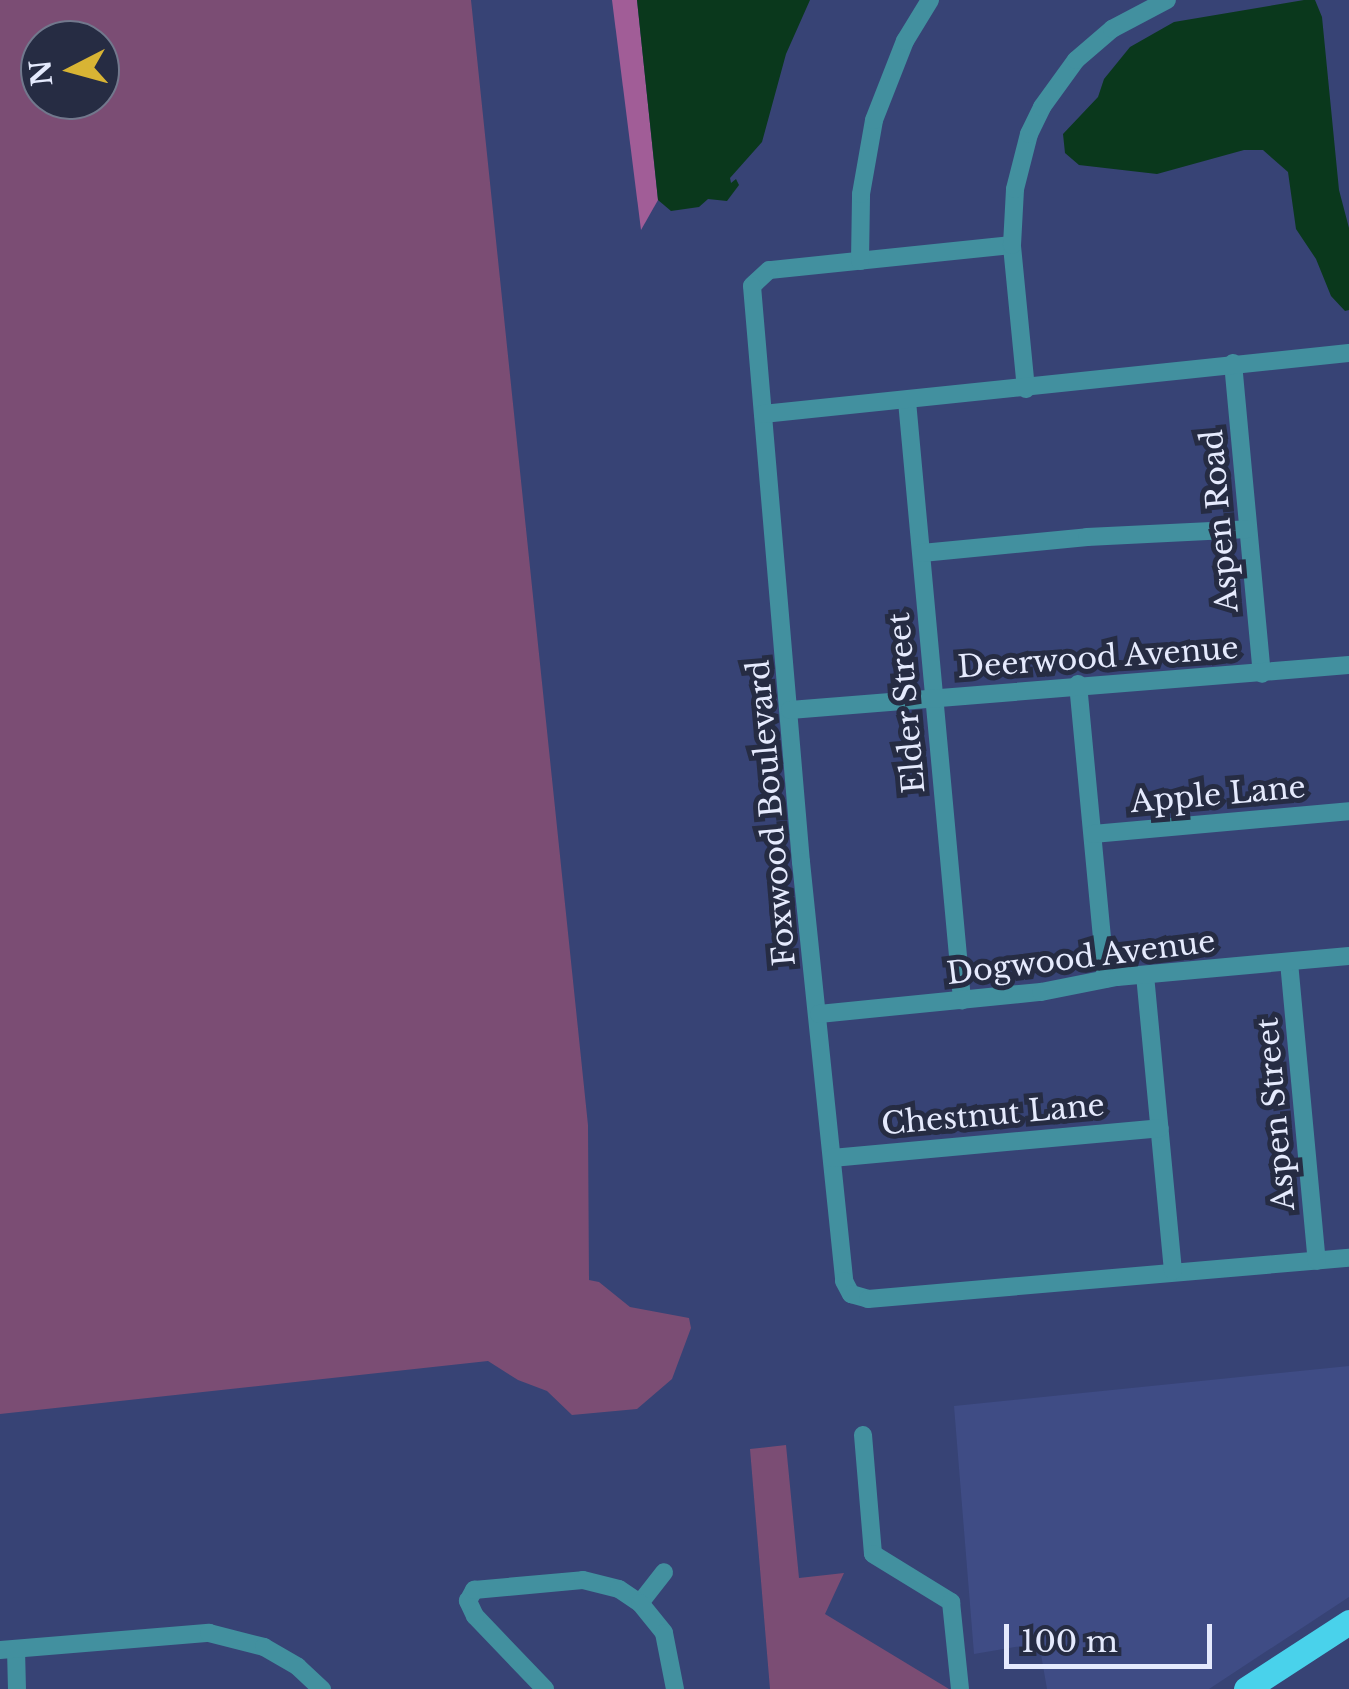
<!DOCTYPE html>
<style>
body{margin:0}
#map{position:relative;width:1349px;height:1689px;overflow:hidden;background:#374375;font-family:"Libre Baskerville",serif}
div>[style]{position:absolute}
.built>*{inset:0;background:#3f4c85}
.green>*{inset:0;background:#7b4d74}
.forest>*{inset:0;background:#a15d97}
.water>*{inset:0;background:#0a381c}
.minor>*{height:18px;margin:-9px;padding:0 9px;transform-origin:9px;border-radius:9px;background:#42909f}
.primary>*{height:25px;margin:-12.5px;padding:0 12.5px;transform-origin:12.5px;border-radius:12.5px;background:#49d2eb}
span{translate:-50% -50%;white-space:nowrap;text-align:center;line-height:1.15;-webkit-text-stroke:10px #262c43;paint-order:stroke}
.street-label{font-size:30px;color:#e5eafd}
.north{position:absolute;left:20px;top:20px;width:100px;height:100px;box-sizing:border-box;background:#262c43;border:2px solid #72788d;border-radius:50%;rotate:264deg;font-size:28px;font-weight:700;line-height:40px;text-align:center;color:#e5eafd}
.north::after{content:'';display:block;margin:auto;width:35px;height:45px;background:#d8b434;clip-path:polygon(50% 0,100% 100%,50% 72%,0 100%)}
.scale{position:absolute;left:1004px;top:1624px;width:208px;height:45px;box-sizing:border-box;border:5px solid #e5eafd;border-top:0;padding-left:12px;font-size:30px;line-height:35px;white-space:nowrap;color:#e5eafd;-webkit-text-stroke:8px #262c43;paint-order:stroke}
</style>
<div id="map">
<div class="built">
<i style="clip-path:polygon(1349px 1366px,1349px 1597px,1209px 1689px,1047px 1689px,1039px 1643px,974px 1654px,954px 1406px)"></i>
</div>
<div class="green">
<i style="clip-path:polygon(evenodd,0 0,471px 0,588px 1125px,589px 1280px,599px 1282px,630px 1307px,689px 1318px,691px 1328px,672px 1379px,637px 1409px,572px 1415px,547px 1391px,518px 1380px,488px 1361px,0 1414px,0 0,40px 40px,100px 40px,100px 100px,40px 100px,40px 40px)"></i>
<i style="clip-path:polygon(786px 1445px,799px 1578px,844px 1573px,825px 1614px,949px 1689px,770px 1689px,750px 1449px)"></i>
</div>
<div class="forest">
<i style="clip-path:polygon(612px 0,637px 0,658px 200px,641px 230px)"></i>
</div>
<div class="water">
<i style="clip-path:polygon(637px 0,810px 0,786px 54px,762px 142px,730px 178px,731px 183px,736px 179px,739px 185px,727px 201px,708px 199px,699px 207px,671px 211px,658px 200px)"></i>
<i style="clip-path:polygon(1304px 0,1315px 0,1322px 17px,1339px 190px,1349px 228px,1349px 310px,1345px 311px,1331px 296px,1316px 259px,1296px 229px,1288px 172px,1263px 150px,1244px 150px,1157px 174px,1079px 165px,1065px 153px,1063px 134px,1098px 97px,1104px 79px,1130px 47px,1174px 22px)"></i>
</div>
<div class="minor">
<i style="left:1012px;top:245px;width:244px;rotate:174.1deg"></i>
<i style="left:769px;top:270px;width:23px;rotate:137deg"></i>
<i style="left:752px;top:286px;width:578px;rotate:85.14deg"></i>
<i style="left:801px;top:862px;width:421px;rotate:84.1deg"></i>
<i style="left:844px;top:1281px;width:15px;rotate:62deg"></i>
<i style="left:851px;top:1294px;width:18px;rotate:16deg"></i>
<i style="left:868px;top:1299px;width:483px;rotate:-4.9deg"></i>
<i style="left:860px;top:261px;width:67px;rotate:-89.1deg"></i>
<i style="left:861px;top:194px;width:75px;rotate:-80deg"></i>
<i style="left:874px;top:120px;width:85px;rotate:-68.6deg"></i>
<i style="left:905px;top:41px;width:48px;rotate:-58.6deg"></i>
<i style="left:1233px;top:363px;width:312px;rotate:84.7deg"></i>
<i style="left:1026px;top:389px;width:145px;rotate:-95.6deg"></i>
<i style="left:1012px;top:245px;width:56px;rotate:-86.9deg"></i>
<i style="left:1015px;top:189px;width:57px;rotate:-75.7deg"></i>
<i style="left:1029px;top:134px;width:30px;rotate:-64deg"></i>
<i style="left:1042px;top:107px;width:58px;rotate:-54.1deg"></i>
<i style="left:1076px;top:60px;width:48px;rotate:-40.7deg"></i>
<i style="left:1112px;top:29px;width:62px;rotate:-27.8deg"></i>
<i style="left:907px;top:401px;width:602px;rotate:84.75deg"></i>
<i style="left:763px;top:414px;width:589px;rotate:-5.94deg"></i>
<i style="left:922px;top:553px;width:166px;rotate:-5.5deg"></i>
<i style="left:1087px;top:537px;width:161px;rotate:-2.8deg"></i>
<i style="left:1078px;top:684px;width:296px;rotate:84.6deg"></i>
<i style="left:790px;top:710px;width:561px;rotate:-4.6deg"></i>
<i style="left:1093px;top:834px;width:257px;rotate:-5.1deg"></i>
<i style="left:1289px;top:962px;width:300px;rotate:84.7deg"></i>
<i style="left:1145px;top:975px;width:297px;rotate:84.6deg"></i>
<i style="left:819px;top:1014px;width:223px;rotate:-5.7deg"></i>
<i style="left:1041px;top:992px;width:77px;rotate:-11.2deg"></i>
<i style="left:1117px;top:977px;width:233px;rotate:-5.2deg"></i>
<i style="left:832px;top:1158px;width:329px;rotate:-5.2deg"></i>
<i style="left:863px;top:1435px;width:119px;rotate:85.2deg"></i>
<i style="left:873px;top:1554px;width:92px;rotate:31.6deg"></i>
<i style="left:951px;top:1602px;width:87px;rotate:84.1deg"></i>
<i style="left:640px;top:1603px;width:39px;rotate:-52deg"></i>
<i style="left:16px;top:1649px;width:40px;rotate:88.6deg"></i>
<i style="left:0;top:1650px;width:210px;rotate:-4.7deg"></i>
<i style="left:209px;top:1633px;width:57px;rotate:14.3deg"></i>
<i style="left:264px;top:1647px;width:39px;rotate:30deg"></i>
<i style="left:298px;top:1667px;width:33px;rotate:43deg"></i>
<i style="left:545px;top:1689px;width:101px;rotate:-133.8deg"></i>
<i style="left:475px;top:1616px;width:17px;rotate:-115deg"></i>
<i style="left:468px;top:1601px;width:13px;rotate:-61deg"></i>
<i style="left:474px;top:1590px;width:109px;rotate:-5.2deg"></i>
<i style="left:583px;top:1580px;width:37px;rotate:14deg"></i>
<i style="left:619px;top:1589px;width:25px;rotate:34deg"></i>
<i style="left:640px;top:1603px;width:38px;rotate:51deg"></i>
<i style="left:664px;top:1633px;width:57px;rotate:78.9deg"></i>
</div>
<div class="primary">
<i style="left:1246px;top:1689px;width:123px;rotate:-33deg"></i>
</div>
<div class="street-label">
<span style="left:1220px;top:521px;rotate:-95deg">Aspen Road</span>
<span style="left:1098px;top:658px;rotate:-4deg">Deerwood Avenue</span>
<span style="left:907px;top:703px;rotate:-95deg">Elder Street</span>
<span style="left:1218px;top:795px;rotate:-5deg">Apple Lane</span>
<span style="left:772px;top:813px;rotate:-95deg">Foxwood Boulevard</span>
<span style="left:1081px;top:958px;rotate:-7deg">Dogwood Avenue</span>
<span style="left:1276px;top:1114px;rotate:-95deg">Aspen Street</span>
<span style="left:993px;top:1115px;rotate:-5deg">Chestnut Lane</span>
</div>
<div class="north">N</div>
<div class="scale">100 m</div>
</div>
